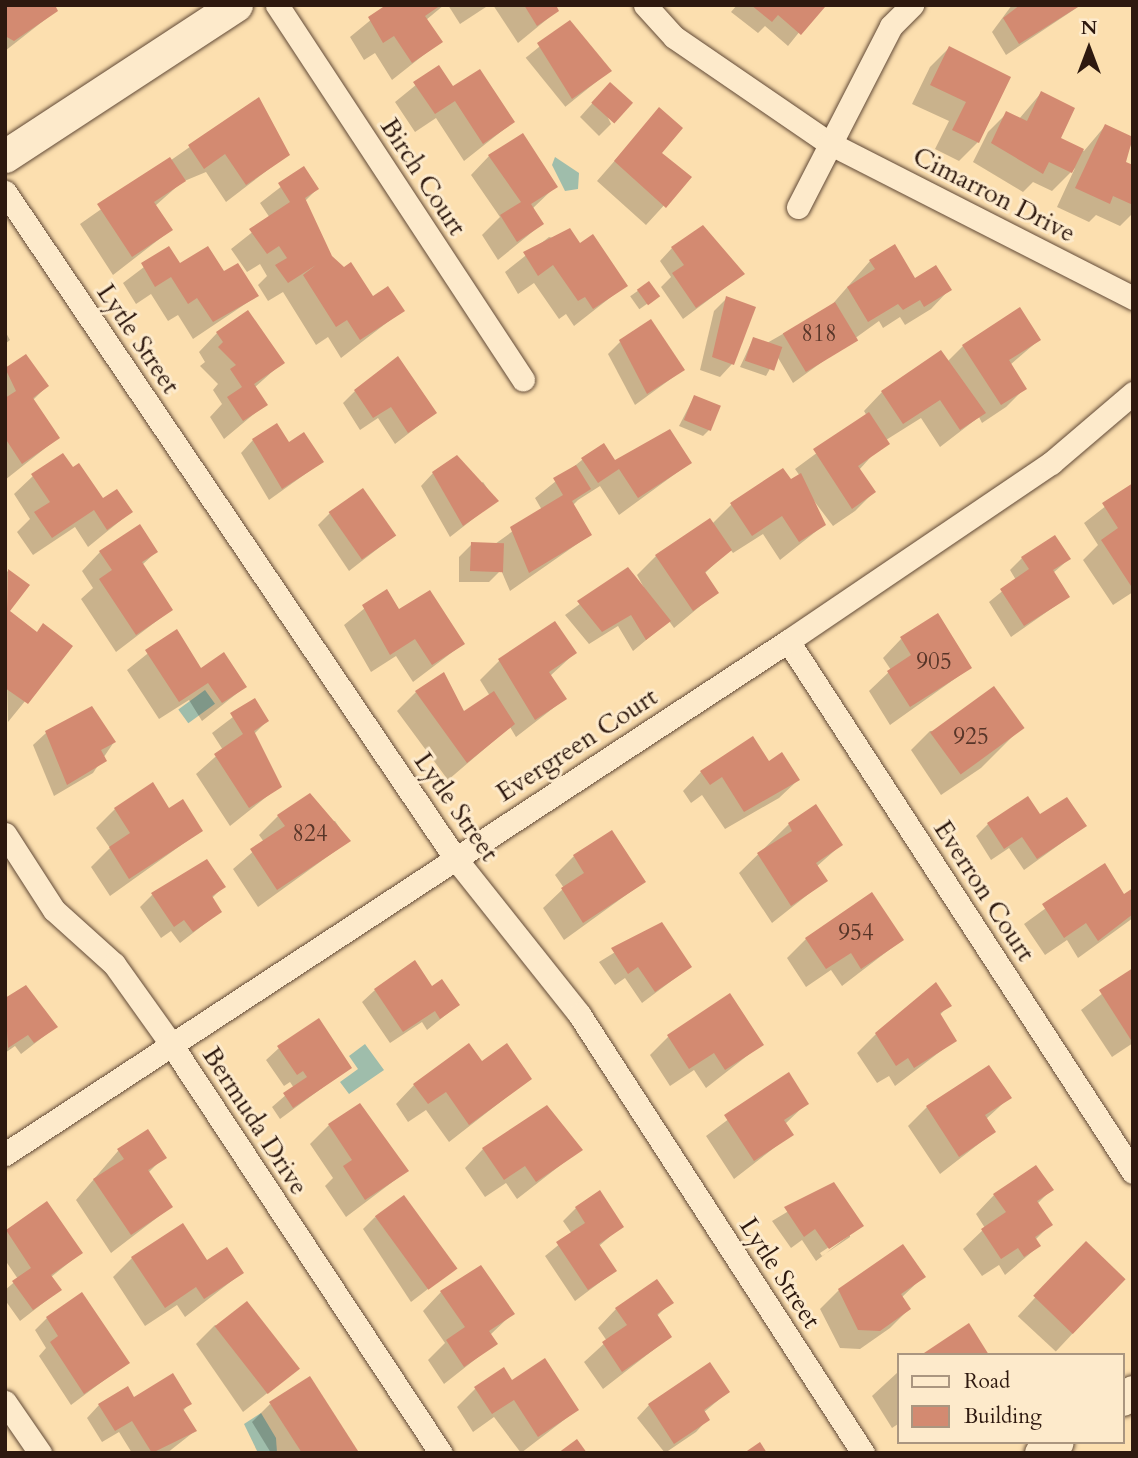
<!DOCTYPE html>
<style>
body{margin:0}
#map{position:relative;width:1138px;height:1458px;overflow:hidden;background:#fcdfaf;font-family:Cardo,serif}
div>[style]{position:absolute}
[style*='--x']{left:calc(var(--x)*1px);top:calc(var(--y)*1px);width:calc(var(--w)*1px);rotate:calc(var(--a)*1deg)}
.water>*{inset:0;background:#9fbdab;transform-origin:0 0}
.shadow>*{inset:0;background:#0003;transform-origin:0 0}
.building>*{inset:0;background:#d38a71;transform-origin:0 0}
.roads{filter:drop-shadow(0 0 2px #624a37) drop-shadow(0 0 2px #624a37)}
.street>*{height:23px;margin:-11.5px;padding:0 11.5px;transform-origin:11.5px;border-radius:11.5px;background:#fdeacb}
.secondary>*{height:33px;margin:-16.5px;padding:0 16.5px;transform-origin:16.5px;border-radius:16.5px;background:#fdeacb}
span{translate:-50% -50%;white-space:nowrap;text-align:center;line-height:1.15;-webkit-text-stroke:6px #fdeacb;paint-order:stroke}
.number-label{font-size:23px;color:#573528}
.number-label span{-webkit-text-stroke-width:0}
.street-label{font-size:26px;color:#2e190f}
.frame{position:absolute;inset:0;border:7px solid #2e190f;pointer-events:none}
.legend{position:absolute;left:897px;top:1353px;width:228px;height:91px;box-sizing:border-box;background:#fdeacb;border:2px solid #aa9680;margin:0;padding:9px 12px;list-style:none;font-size:21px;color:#2e190f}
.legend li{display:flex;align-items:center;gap:14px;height:35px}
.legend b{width:35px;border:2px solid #aa9680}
.north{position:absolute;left:1054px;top:14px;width:70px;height:70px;-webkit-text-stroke:5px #fdeacb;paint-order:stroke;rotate:0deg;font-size:19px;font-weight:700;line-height:28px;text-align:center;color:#2e190f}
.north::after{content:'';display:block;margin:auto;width:24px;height:32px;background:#2e190f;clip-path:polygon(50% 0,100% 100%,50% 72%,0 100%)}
</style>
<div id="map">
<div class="water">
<i style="clip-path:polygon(555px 157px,579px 173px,578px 189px,565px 191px,552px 165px)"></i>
<i style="left:205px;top:690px;width:17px;height:33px;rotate:54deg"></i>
<i style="clip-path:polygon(365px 1044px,384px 1070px,349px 1094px,340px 1082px,358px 1069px,349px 1056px)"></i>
<i style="clip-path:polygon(261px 1413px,276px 1438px,277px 1453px,258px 1453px,244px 1424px)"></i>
</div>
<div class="shadow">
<i style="clip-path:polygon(5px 5px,56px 11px,5px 51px)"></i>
<i style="clip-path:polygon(389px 5px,444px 5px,426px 20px,440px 42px,392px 80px,375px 53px,364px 60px,350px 37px)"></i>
<i style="clip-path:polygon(448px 5px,489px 5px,460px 24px)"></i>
<i style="clip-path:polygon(493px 5px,554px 5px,557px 11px,518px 43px)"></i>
<i style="clip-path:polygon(737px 5px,821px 5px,788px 46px,765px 26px,758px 33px,731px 12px)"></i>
<i style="clip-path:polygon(1012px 5px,1081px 5px,1006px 55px,992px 32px)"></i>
<i style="left:570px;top:22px;width:63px;height:57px;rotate:51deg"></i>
<i style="clip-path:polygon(949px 48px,1009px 78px,978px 142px,959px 161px,935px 149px,949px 121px,912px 104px,930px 67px)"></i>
<i style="clip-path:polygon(438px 67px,452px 89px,513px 122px,464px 161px,436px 118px,415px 132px,395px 102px)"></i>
<i style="clip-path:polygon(1041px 93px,1058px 138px,1084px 151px,1105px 126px,1133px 139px,1124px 163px,1133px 167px,1133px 213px,1120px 226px,1096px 215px,1089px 222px,1057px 207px,1075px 168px,1052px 191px,1033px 182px,1023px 192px,973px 162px,988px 132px,1007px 113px,1019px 119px)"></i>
<i style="clip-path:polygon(598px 97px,611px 124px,599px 136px,580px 117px)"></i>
<i style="clip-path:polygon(258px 99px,287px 155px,226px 202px,206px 172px,182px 182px,155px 206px,171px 230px,113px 275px,80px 224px)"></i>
<i style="clip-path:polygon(659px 110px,659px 153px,689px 178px,646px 225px,597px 181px)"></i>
<i style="clip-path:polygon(489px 156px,555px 187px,532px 209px,542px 224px,498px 260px,482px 235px,500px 217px,471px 175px)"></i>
<i style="clip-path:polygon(304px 169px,317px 189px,305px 201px,330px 257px,372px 299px,402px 311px,341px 358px,328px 337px,316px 345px,283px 292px,268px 301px,258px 285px,267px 276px,260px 264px,247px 272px,231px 249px,270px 218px,260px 203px)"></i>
<i style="clip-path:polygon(549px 237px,580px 245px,625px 286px,574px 326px,566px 314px,559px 319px,534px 283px,518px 294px,505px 272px)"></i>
<i style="clip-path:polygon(894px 246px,915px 280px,949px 290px,931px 309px,905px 325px,900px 317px,883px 328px,879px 321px,793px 383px,777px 356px,766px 376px,740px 367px,753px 339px,767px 343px,830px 307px,870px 261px)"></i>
<i style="clip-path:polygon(169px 248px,179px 265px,224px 274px,257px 296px,193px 339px,178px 315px,168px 321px,151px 294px,136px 304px,123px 283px)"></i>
<i style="clip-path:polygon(672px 248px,743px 274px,683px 319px,661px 287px,671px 277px,660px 261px)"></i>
<i style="left:649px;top:283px;width:16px;height:23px;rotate:55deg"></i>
<i style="clip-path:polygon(727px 298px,732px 364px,720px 377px,700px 370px,714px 311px)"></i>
<i style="clip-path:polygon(5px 331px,10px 340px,5px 344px)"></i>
<i style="clip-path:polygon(217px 333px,282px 363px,254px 388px,266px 404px,224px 439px,210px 417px,222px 404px,213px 390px,218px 384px,200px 366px,205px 362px,199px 352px)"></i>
<i style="clip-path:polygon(1039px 340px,1010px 365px,1025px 388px,1006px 407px,982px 423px,979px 417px,940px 447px,921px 418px,886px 440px,859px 470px,874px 492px,855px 511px,833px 526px,808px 493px,824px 525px,780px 560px,763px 534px,733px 553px,730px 549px,704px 574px,717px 592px,674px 628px,669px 621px,633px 651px,618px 626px,589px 644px,565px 615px,627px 569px,648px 595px,637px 575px,656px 556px,712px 524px,732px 504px,800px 476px,795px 469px,867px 416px,864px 411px,882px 392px,947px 362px,963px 346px)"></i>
<i style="clip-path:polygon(620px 342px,683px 370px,635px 405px,608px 354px)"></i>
<i style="clip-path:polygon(26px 356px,47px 386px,32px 401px,58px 438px,5px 480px,5px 370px)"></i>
<i style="clip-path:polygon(355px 391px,435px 413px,395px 444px,378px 418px,360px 430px,343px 403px)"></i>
<i style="clip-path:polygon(694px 397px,709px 430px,703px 436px,679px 426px)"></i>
<i style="clip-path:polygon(253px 440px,289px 445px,322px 462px,269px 500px,241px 453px)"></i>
<i style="clip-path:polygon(582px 460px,690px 463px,619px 515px,600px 486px,578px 500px,572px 506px,590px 535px,510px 591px,501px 570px,489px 582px,459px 582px,459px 557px,472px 544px,495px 544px,542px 510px,535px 498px)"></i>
<i style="clip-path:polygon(72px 470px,103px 501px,131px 512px,88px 547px,75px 527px,33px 555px,17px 532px,30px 519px,14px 494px,33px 476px)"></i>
<i style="clip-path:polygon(433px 473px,477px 486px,483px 482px,496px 501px,450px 537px,421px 486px)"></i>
<i style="clip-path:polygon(1133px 485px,1133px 592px,1113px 605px,1083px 560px,1098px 545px,1084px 523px)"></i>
<i style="clip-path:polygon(330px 513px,394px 536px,349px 571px,318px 525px)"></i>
<i style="clip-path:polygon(100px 552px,156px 552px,142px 565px,171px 610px,116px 652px,81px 599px,93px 588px,82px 571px)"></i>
<i style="clip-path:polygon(1022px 558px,1069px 559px,1053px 573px,1068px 597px,1011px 637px,989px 602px,1016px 580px,1010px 570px)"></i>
<i style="clip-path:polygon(8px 571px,7px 612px,36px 633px,70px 646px,8px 722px,5px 574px)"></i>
<i style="clip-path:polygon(386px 591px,399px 612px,463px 644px,413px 682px,396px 656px,371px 672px,344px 625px)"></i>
<i style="clip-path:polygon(554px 624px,575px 653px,550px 676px,565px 699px,516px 737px,510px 727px,448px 780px,397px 711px,416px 692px,463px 714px,490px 696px,480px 680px,499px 661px)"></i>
<i style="clip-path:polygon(176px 631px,200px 670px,245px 687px,202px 721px,189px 700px,159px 719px,127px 670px)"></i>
<i style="clip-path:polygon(901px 639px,970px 668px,890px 725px,869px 691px,891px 670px,883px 658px)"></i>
<i style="clip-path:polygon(254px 701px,267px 721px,254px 734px,280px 786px,230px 826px,196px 774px,223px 750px,212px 733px)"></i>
<i style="clip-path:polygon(1022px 727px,981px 768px,941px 795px,911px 750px,930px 731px)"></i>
<i style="clip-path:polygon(46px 733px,114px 742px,93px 773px,54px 796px,33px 745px)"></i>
<i style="clip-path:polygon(768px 763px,798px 780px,779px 798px,725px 829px,702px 795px,691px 803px,683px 791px,701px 772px)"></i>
<i style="clip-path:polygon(115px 809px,169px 811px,201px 831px,110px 896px,91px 867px,110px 848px,96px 828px)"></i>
<i style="clip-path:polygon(278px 816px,335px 821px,349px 841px,258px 907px,233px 869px,264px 842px,259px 835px)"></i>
<i style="clip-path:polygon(1039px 817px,1085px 826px,1024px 870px,1009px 848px,991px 860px,976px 836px,988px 824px)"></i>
<i style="clip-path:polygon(789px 824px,841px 845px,816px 867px,825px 881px,772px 923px,739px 873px)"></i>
<i style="clip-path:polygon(574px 856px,644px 882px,564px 940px,543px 908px,564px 888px,555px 875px)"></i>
<i style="clip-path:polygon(1104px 866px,1124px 896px,1133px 890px,1133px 918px,1078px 958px,1067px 940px,1045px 955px,1024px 924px)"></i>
<i style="clip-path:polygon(223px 887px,211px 899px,220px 912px,180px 943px,171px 931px,161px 938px,140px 907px,152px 895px)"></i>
<i style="clip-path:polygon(661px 924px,690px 967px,642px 1003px,625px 978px,615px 985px,599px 962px)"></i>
<i style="clip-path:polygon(806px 939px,902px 940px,842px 986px,831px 970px,806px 987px,787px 958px)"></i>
<i style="clip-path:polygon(1133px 970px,1133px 1043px,1112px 1057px,1081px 1010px)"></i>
<i style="clip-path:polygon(375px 990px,458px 1005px,427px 1030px,422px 1022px,390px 1043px,362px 1002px)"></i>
<i style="clip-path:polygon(5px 1000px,56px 1027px,21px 1054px,15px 1046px,5px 1053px)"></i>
<i style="clip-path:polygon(949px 1005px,939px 1016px,954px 1041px,895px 1086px,889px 1076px,877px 1083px,857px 1053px,876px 1034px)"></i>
<i style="clip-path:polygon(668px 1037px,761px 1045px,706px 1088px,694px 1070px,670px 1086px,650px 1055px)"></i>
<i style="clip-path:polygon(279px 1048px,349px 1068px,280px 1119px,272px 1107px,294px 1088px,290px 1082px,284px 1086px,266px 1060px)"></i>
<i style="clip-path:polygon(481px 1063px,530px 1079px,449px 1142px,426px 1110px,408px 1122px,396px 1104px,414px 1085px)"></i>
<i style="clip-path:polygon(788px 1075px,807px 1103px,785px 1124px,792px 1134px,734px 1179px,706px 1136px)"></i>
<i style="clip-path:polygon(1010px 1097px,986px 1119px,994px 1132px,940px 1174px,908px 1126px,927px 1107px)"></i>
<i style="clip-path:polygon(329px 1125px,407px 1171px,346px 1217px,325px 1186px,333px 1178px,310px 1144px)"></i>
<i style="clip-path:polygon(147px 1131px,164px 1157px,148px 1173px,171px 1207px,111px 1253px,76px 1200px,118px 1151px)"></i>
<i style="clip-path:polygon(483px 1149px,580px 1150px,517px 1199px,506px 1183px,485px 1197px,465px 1168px)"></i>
<i style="clip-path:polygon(evenodd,834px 1184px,861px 1226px,816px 1261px,802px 1240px,791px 1248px,772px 1221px,834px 1184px,850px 1233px,850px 1237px,822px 1256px,820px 1253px,850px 1233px)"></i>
<i style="clip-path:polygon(1051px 1190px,1037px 1204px,1050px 1225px,1035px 1240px,1039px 1246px,1005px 1275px,999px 1265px,982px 1276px,963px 1249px,985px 1228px,976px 1214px,994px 1195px)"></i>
<i style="clip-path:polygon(47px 1203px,81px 1253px,51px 1277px,60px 1290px,20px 1321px,5px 1300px,5px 1290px,18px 1279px,5px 1260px,5px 1233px)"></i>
<i style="clip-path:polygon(576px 1208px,622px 1226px,599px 1246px,615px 1271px,575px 1301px,545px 1256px,572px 1234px,563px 1221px)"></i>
<i style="clip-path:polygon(375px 1217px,454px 1269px,411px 1302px,363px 1229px)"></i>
<i style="left:1086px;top:1243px;width:52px;height:100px;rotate:43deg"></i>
<i style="clip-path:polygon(132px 1258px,206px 1262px,242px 1273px,185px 1317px,177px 1305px,145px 1326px,113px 1277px)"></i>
<i style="clip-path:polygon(923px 1277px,901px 1298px,909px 1309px,890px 1328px,860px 1349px,840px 1348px,820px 1309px,839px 1290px)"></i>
<i style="clip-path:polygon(441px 1292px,512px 1314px,490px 1335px,496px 1343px,444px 1384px,428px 1360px,445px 1343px,423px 1311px)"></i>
<i style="clip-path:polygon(671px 1302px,656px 1317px,670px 1337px,603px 1389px,584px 1362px,607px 1341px,598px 1328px,616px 1309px)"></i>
<i style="clip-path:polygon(47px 1318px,127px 1363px,71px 1405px,39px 1356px,46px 1348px,35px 1330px)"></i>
<i style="clip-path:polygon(215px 1325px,298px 1369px,243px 1412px,196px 1344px)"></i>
<i style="clip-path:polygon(898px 1372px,898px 1424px,892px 1428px,872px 1396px)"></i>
<i style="clip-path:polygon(511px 1382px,577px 1410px,521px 1453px,494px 1417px,473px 1432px,457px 1407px,475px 1389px)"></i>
<i style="clip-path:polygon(728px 1392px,703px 1413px,708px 1419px,696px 1432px,665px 1453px,637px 1418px,649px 1405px)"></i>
<i style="clip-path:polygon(134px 1399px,190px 1403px,183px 1411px,195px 1431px,167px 1453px,132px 1453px,119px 1432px,102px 1442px,87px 1418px,99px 1405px)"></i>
<i style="clip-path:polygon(270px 1404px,353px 1453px,271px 1453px,252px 1422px)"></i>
</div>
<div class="building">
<i style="clip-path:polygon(5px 5px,55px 5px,58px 11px,14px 41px,5px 36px)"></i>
<i style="clip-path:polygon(386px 5px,441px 5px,425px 16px,443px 42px,412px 63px,394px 36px,383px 43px,368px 17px)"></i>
<i style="clip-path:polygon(524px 5px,556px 5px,559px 11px,537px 26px)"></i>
<i style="clip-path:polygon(751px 5px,823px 5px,825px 7px,801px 35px,778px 15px,772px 22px)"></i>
<i style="clip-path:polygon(1020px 5px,1081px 5px,1019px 44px,1003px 18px)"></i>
<i style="clip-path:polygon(570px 20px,612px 71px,572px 99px,537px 43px)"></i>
<i style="clip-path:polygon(949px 46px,1011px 77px,979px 143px,952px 130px,966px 102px,930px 85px)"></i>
<i style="clip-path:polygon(439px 65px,453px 86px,480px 69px,515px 122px,483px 144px,455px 101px,435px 114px,413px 82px)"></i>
<i style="left:610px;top:82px;width:31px;height:28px;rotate:42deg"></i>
<i style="clip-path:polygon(1041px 91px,1075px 108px,1061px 138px,1084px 149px,1072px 173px,1049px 162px,1043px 174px,991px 143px,1006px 111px,1027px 121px)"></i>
<i style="clip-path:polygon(259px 97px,290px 155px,246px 185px,225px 154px,204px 169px,188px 145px)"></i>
<i style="clip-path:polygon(659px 107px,683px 128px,662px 153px,692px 177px,666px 208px,614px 161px)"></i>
<i style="clip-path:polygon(1105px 124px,1133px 137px,1126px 162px,1133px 165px,1133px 205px,1113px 196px,1110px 204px,1075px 188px)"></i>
<i style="clip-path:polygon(523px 133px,558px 187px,531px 204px,544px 224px,517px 242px,500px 215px,521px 202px,488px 155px)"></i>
<i style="clip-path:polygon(170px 157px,186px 181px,154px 202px,173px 230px,132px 257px,97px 204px)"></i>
<i style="clip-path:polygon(304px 166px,319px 189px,305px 198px,332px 256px,344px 267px,351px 262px,373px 296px,388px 286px,405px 311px,360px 340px,347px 320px,336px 327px,303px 275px,316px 265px,288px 283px,275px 265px,287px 258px,279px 246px,267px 254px,249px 229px,290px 202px,278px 183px)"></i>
<i style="clip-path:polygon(703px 225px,745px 274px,696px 308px,672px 273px,684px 265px,671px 247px)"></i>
<i style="clip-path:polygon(570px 228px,580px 243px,593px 234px,628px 286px,593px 309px,585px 297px,578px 301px,553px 265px,538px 276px,523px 252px)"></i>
<i style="clip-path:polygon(895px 244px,915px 278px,936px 265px,952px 290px,924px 307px,920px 300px,903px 310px,898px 304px,868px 322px,847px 287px,875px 269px,869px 260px)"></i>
<i style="clip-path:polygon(169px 246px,180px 263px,208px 246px,224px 271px,238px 263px,259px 296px,213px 322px,197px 298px,188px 304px,171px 277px,155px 287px,141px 263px)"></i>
<i style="left:649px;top:281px;width:19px;height:15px;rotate:54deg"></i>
<i style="clip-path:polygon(726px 296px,756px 307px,734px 365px,712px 357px)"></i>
<i style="left:835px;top:302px;width:45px;height:61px;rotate:59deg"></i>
<i style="clip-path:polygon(1020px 307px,1041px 340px,1009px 360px,1027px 389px,1001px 405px,962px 345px)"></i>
<i style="clip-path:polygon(248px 310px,285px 363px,254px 384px,268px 405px,243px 421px,227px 397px,242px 387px,230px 369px,236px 365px,218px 347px,223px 342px,216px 332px)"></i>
<i style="clip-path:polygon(651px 319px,685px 370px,647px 394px,619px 340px)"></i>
<i style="left:753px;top:337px;width:31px;height:25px;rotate:19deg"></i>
<i style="clip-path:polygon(941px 350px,986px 413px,960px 430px,940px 400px,903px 424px,881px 391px)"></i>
<i style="clip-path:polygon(26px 354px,49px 386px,33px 398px,60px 438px,22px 464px,5px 438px,5px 398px,16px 391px,5px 368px)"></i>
<i style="clip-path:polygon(398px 356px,437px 413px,408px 433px,391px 407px,373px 418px,354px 390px)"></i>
<i style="left:694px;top:395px;width:29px;height:27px;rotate:22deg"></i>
<i style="clip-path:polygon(869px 412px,890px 444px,858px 466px,876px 492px,852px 509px,813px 449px)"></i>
<i style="clip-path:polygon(277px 423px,289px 442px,304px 432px,324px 462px,282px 489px,252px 439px)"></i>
<i style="clip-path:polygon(670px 429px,692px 463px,638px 498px,619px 469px,598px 483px,581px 458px,604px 443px,615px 460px)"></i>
<i style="clip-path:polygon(63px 453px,73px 467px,79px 463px,103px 498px,117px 489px,133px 512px,107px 530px,94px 510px,52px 538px,34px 512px,50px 502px,31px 474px)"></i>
<i style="clip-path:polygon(457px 455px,499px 501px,463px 526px,432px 472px)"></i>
<i style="clip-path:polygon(576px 465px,591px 489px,572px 501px,592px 535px,529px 573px,510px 527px,563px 495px,553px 478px)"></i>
<i style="clip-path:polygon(783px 468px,791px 479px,801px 473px,826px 525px,799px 542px,782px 516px,752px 536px,730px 503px)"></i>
<i style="clip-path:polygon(1133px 483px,1133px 589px,1101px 540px,1118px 528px,1102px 503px)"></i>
<i style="left:363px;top:488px;width:58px;height:42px;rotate:55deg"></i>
<i style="clip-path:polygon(710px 518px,732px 550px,705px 572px,719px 593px,693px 611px,655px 555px)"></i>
<i style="clip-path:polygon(140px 524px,158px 552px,142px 562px,173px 610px,136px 635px,99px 579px,112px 570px,99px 551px)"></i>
<i style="clip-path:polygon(1055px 535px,1071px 559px,1053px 570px,1070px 597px,1024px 626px,1000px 589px,1029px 569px,1021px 557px)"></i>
<i style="left:471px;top:542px;width:33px;height:29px;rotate:2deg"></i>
<i style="clip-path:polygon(628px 567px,671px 621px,646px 640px,631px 615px,602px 632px,577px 601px)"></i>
<i style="clip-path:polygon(8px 569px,30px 585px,10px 611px,37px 632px,43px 623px,73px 646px,28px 704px,5px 688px)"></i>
<i style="clip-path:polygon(387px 589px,399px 609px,430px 590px,465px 644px,432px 665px,415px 639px,390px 655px,362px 605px)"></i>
<i style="clip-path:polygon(938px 613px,972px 668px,910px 707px,887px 671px,911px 655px,900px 637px)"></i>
<i style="clip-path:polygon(555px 621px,577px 653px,549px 672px,567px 699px,535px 720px,498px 659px)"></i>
<i style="clip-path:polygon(177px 629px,201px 668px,224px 652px,247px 687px,222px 703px,208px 683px,179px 702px,145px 650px)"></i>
<i style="clip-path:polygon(444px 672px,464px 711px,494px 691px,515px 724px,467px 763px,415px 691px)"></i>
<i style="left:994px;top:686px;width:52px;height:79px;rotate:54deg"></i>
<i style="clip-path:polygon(255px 698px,269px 721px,254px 731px,282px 787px,249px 808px,214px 754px,243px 734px,230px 713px)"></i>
<i style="clip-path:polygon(92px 706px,116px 742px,101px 750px,107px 761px,67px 785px,45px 731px)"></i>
<i style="clip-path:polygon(753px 736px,769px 761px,782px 752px,800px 780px,744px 812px,722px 777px,710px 785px,700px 771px)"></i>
<i style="clip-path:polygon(153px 782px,169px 808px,183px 799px,203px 831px,129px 879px,109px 847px,130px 833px,114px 808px)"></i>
<i style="clip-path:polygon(310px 793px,351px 841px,277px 890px,250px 849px,285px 826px,277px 815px)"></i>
<i style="clip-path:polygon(1028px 796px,1040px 814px,1067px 797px,1087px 826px,1037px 859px,1022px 837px,1004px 849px,987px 823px)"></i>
<i style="clip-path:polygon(816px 804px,843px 845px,816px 863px,828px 881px,791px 906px,757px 853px,792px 831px,788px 823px)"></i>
<i style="clip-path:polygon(612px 830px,646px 882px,583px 923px,561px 888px,584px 873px,573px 855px)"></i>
<i style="clip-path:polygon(207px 859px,226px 887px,212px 896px,222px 912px,193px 932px,184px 920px,174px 927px,151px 893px)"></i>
<i style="clip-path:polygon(1105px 863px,1124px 894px,1133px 888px,1133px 914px,1098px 941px,1086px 923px,1064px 938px,1042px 904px)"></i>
<i style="clip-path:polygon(872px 892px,904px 940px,861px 969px,851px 953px,826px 969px,805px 938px)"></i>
<i style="clip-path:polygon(662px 922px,692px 967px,655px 992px,638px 967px,628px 974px,611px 948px)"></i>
<i style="clip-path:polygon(415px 960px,432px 986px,442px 979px,460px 1005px,440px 1019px,435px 1011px,403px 1032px,374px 989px)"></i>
<i style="clip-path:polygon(1133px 968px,1133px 1038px,1131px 1040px,1099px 990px)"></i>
<i style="clip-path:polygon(936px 982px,952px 1006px,940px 1013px,957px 1041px,914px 1068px,908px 1058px,896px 1066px,875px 1033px)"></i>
<i style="clip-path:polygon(26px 985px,58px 1027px,34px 1043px,28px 1035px,8px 1048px,5px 998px)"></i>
<i style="clip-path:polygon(730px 993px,764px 1045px,725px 1070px,714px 1053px,689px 1069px,667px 1035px)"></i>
<i style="clip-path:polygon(319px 1018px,352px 1068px,293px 1108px,283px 1093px,307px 1077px,303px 1071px,297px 1075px,277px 1046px)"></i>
<i style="clip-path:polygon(469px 1043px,482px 1061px,507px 1043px,532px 1079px,469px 1125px,446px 1092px,428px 1104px,413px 1084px)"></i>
<i style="clip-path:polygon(989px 1065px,1012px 1098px,985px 1115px,996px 1132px,959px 1157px,926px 1106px)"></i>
<i style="clip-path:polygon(789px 1072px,809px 1104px,784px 1120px,794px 1135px,754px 1161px,724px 1115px)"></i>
<i style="clip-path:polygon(360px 1103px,409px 1171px,365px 1200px,343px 1166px,352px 1160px,328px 1124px)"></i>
<i style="clip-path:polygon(547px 1105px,583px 1150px,536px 1182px,525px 1166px,504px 1180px,482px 1148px)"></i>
<i style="clip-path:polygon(148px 1129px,167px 1158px,148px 1170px,173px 1207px,131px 1235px,93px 1179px,124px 1159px,117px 1149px)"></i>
<i style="clip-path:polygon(1036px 1165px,1054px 1190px,1037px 1201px,1053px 1225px,1035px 1237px,1041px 1246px,1024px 1257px,1018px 1248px,1001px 1259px,981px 1229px,1006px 1212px,993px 1194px)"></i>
<i style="clip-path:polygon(834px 1182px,864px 1226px,829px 1249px,815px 1229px,804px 1237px,784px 1207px)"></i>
<i style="clip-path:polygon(600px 1190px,624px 1227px,599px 1244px,617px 1271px,588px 1290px,556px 1242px,585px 1223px,575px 1207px)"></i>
<i style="left:404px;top:1195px;width:91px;height:36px;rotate:54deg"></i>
<i style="clip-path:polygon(47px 1201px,83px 1253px,51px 1275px,62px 1290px,33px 1310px,12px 1281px,31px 1268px,6px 1230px)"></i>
<i style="clip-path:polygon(183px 1223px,207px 1260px,227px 1247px,244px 1273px,204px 1299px,196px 1287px,165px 1308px,131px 1257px)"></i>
<i style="left:1086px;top:1241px;width:55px;height:76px;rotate:44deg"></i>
<i style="clip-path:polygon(903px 1244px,926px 1277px,901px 1294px,911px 1309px,880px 1331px,858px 1330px,838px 1289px)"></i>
<i style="clip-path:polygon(481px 1265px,515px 1314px,489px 1331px,498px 1344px,464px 1367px,446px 1340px,465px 1327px,440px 1291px)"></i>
<i style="clip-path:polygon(657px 1279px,674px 1303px,657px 1314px,672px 1337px,622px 1372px,602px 1342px,627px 1325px,615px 1308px)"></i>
<i style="clip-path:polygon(82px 1292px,130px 1363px,84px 1394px,50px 1342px,58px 1336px,46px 1317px)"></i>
<i style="left:247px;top:1301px;width:86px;height:41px;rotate:52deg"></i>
<i style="clip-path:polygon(969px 1323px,989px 1355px,921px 1355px)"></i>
<i style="clip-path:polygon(545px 1358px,579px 1410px,538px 1437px,514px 1400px,492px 1414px,474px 1387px,504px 1367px,512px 1380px)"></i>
<i style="clip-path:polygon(710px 1362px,730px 1392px,704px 1410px,710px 1420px,674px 1444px,648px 1404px)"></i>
<i style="clip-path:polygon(173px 1373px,192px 1404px,183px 1409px,197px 1431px,152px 1453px,132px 1421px,115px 1431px,98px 1404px,128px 1386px,134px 1397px)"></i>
<i style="clip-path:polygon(310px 1376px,358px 1451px,355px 1453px,302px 1453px,269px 1402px)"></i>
<i style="clip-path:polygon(577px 1439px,587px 1453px,558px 1453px)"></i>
<i style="clip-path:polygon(760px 1442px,767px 1453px,744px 1453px)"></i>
</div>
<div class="roads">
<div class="street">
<i style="--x:277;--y:5;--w:448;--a:56.7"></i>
<i style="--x:645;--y:5;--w:43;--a:47.8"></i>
<i style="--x:674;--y:37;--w:188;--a:34.4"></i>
<i style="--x:829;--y:143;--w:341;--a:27"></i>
<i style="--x:5;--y:192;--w:804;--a:55.95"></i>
<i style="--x:455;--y:858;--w:199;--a:51.5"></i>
<i style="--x:579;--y:1014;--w:523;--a:57.1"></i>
<i style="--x:798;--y:207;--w:203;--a:-62.8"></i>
<i style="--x:891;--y:26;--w:30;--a:-45"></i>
<i style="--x:788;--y:641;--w:633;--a:56.99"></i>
<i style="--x:5;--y:834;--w:90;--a:57.2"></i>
<i style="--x:54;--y:910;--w:81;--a:42"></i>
<i style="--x:114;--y:964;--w:98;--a:54.5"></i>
<i style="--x:171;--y:1044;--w:490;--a:56.6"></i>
<i style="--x:5;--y:1154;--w:936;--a:-33.23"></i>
<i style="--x:788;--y:641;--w:318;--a:-34.1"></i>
<i style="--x:1051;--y:463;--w:108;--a:-40.5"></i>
<i style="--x:5;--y:1402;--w:62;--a:55.5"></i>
</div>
<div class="secondary">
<i style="--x:5;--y:156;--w:276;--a:-33.2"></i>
<i style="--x:1122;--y:1399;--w:13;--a:-32"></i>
<i style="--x:1041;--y:1453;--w:19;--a:-35"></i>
</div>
</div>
<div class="number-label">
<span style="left:819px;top:334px">818</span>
<span style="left:934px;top:662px">905</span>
<span style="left:971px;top:737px">925</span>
<span style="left:310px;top:834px">824</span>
<span style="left:856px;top:933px">954</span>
</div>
<div class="street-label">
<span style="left:423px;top:177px;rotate:57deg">Birch Court</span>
<span style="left:994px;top:195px;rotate:27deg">Cimarron Drive</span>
<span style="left:138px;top:339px;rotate:56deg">Lytle Street</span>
<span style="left:577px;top:745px;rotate:-33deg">Evergreen Court</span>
<span style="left:456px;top:807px;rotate:55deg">Lytle Street</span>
<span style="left:984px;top:891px;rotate:57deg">Everron Court</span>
<span style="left:255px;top:1121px;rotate:57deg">Bermuda Drive</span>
<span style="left:780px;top:1273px;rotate:57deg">Lytle Street</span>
</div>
<div class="frame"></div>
<ul class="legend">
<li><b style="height:9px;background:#fdeacb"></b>Road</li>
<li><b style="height:19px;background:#d38a71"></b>Building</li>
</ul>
<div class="north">N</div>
</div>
